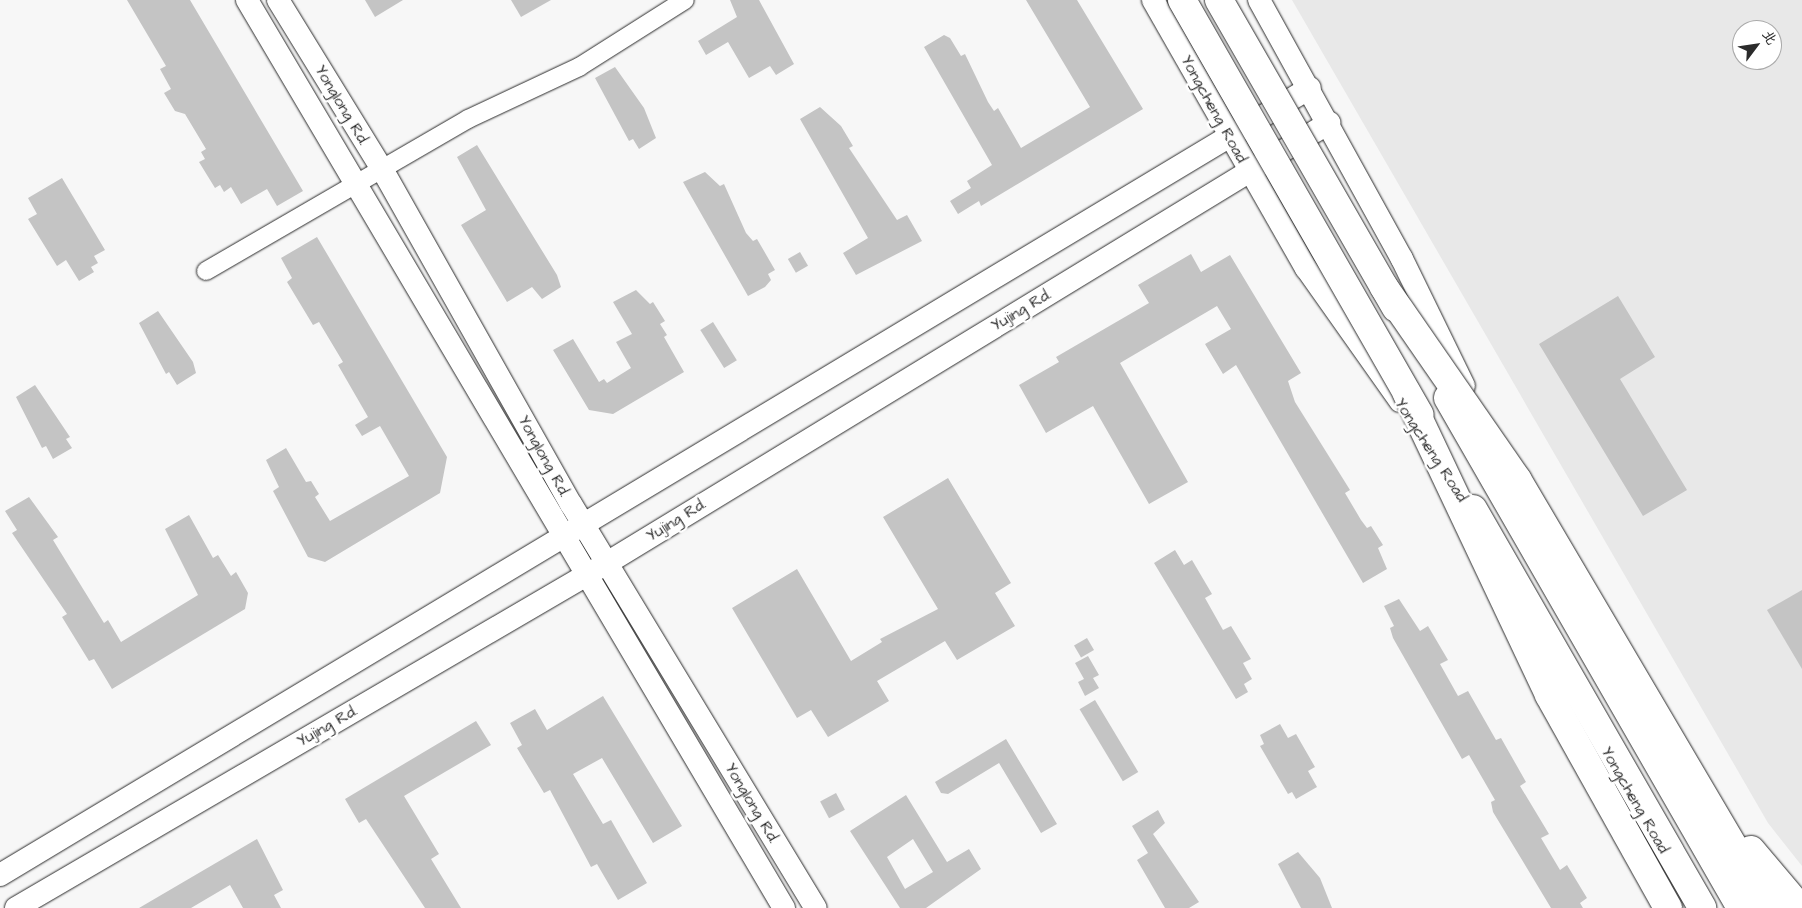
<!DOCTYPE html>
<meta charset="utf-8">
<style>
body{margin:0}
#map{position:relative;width:1802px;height:908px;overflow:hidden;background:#f7f7f7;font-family:"Architects Daughter","LXGW WenKai TC",sans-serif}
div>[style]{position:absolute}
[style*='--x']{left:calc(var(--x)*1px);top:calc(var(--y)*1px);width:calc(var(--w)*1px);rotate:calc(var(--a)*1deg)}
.built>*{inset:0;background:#e8e8e8}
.building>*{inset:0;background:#c4c4c4;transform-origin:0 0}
.roads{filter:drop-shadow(0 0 1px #2b2b2b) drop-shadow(0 0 1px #2b2b2b)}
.minor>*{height:18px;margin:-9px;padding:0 9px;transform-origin:9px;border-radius:9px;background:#fff}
.tertiary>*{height:22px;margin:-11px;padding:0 11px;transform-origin:11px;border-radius:11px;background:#fff}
.bridges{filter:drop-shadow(0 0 1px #2b2b2b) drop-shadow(0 0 1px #2b2b2b)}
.primary-bridge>*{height:28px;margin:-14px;padding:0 14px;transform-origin:14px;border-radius:14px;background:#fff}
.trunk-bridge>*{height:28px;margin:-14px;padding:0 14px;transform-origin:14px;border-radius:14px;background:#fff}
span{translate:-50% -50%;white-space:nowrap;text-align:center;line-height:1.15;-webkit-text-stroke:5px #fff;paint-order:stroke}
.street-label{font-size:16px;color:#2b2b2b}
.north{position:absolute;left:1732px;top:20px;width:50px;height:50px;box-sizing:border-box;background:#fff;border:1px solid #aaa;border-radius:50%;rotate:59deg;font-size:14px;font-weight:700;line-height:20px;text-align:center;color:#2b2b2b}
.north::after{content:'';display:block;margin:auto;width:18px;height:22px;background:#2b2b2b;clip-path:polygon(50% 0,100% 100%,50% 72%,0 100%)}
</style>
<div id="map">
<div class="built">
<i style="clip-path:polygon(evenodd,1292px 0,1802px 0,1802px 866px,1768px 823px,1292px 0,1742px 30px,1772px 30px,1772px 60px,1742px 60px,1742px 30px)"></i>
</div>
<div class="building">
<i style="clip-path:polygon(127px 0,190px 0,303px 191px,277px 206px,267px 189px,241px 204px,231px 187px,224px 192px,220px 185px,215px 188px,199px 162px,205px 159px,201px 152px,206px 149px,185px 114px,175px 111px,164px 93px,171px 89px,160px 69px,166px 66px)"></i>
<i style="clip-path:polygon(365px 0,403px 0,375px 17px)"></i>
<i style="clip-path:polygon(511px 0,551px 0,521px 17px)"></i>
<i style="clip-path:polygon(730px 0,759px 0,794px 64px,776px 75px,770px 66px,749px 78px,728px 42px,706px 55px,698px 41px,737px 17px)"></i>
<i style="clip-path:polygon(1026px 0,1077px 0,1143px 109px,981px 206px,979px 201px,958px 214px,950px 201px,971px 188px,967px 181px,992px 165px,924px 47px,944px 35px,950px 38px,961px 56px,965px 54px,988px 102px,994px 111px,998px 108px,1021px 148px,1090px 107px)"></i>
<i style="clip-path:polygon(615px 67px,644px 108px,656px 138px,639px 149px,633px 139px,629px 141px,595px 78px)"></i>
<i style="clip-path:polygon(820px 107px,841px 126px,853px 146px,849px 148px,897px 220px,907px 215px,922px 241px,856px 275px,843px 253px,868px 238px,800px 119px)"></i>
<i style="clip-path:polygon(477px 145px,557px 275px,561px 287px,542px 299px,532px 287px,507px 302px,461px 225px,486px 210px,457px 157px)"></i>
<i style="clip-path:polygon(705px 172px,720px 186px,724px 184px,746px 233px,753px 241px,757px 239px,775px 270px,768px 274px,771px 280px,765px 287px,748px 296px,683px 182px)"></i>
<i style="clip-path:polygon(62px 178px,105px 250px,94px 256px,98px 263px,91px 267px,94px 272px,79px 281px,66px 260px,57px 266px,28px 219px,37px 214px,28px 198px)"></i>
<i style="clip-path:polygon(317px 237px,447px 457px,440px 493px,325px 562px,308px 557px,273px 491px,279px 487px,266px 460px,286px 448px,306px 482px,311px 481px,319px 494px,315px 497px,330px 521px,409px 476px,380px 426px,362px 436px,355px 425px,368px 417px,338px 365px,343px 362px,319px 322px,313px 325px,287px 282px,292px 278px,281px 258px)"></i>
<i style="left:800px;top:252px;width:16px;height:14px;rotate:60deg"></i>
<i style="clip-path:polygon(1191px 254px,1201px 272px,1230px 255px,1301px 373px,1288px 381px,1295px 402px,1350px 490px,1345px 493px,1361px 520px,1367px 528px,1371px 526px,1383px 545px,1378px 548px,1387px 569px,1363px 583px,1236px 365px,1223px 374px,1205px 344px,1231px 329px,1217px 306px,1120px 363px,1188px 482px,1149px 504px,1093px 406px,1046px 433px,1019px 385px,1059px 362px,1056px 357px,1149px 303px,1138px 285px)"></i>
<i style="clip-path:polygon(636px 290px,650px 304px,653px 302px,665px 321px,660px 324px,667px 335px,664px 337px,684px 372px,613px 414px,589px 410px,553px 350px,573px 339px,599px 382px,604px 379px,607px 383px,631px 368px,616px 342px,632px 334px,613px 302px)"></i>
<i style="clip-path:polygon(1618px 296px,1655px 357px,1620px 379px,1687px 490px,1643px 516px,1539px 344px)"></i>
<i style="clip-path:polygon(158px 311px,193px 362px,196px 373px,177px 385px,169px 372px,166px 374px,139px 323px)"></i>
<i style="left:713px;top:322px;width:45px;height:15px;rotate:58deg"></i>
<i style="clip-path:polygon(35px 385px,70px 437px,66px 439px,72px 448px,53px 459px,46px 446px,42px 448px,16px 397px)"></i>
<i style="clip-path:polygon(948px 478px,1011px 583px,995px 593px,1015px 626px,957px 660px,945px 641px,877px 681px,889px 701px,828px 737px,811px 710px,797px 718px,732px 608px,797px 569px,851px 661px,882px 642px,880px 639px,938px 609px,883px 517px)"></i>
<i style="clip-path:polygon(29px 497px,58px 537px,53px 540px,104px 623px,108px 620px,121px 642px,198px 595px,165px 529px,189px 515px,213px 558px,218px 555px,231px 576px,236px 572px,248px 593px,245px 609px,112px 689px,94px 659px,89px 661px,62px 617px,67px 614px,12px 533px,17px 530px,5px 511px)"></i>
<i style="clip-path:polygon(1175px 550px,1184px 565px,1192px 560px,1212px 594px,1205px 598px,1223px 630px,1231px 626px,1251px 659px,1243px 663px,1252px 679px,1244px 684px,1248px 692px,1236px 699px,1154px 563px)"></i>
<i style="clip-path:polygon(1802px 590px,1802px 669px,1767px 610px)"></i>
<i style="clip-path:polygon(1399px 599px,1420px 631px,1428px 626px,1448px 660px,1440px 664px,1458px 696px,1468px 691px,1496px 740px,1501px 738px,1526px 782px,1520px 786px,1549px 834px,1541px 838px,1560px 870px,1567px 865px,1587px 898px,1580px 903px,1583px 908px,1551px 908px,1493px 812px,1491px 802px,1495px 800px,1469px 755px,1462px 759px,1393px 638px,1390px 628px,1394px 626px,1384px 606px)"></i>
<i style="left:1087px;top:638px;width:14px;height:15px;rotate:60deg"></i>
<i style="clip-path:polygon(1088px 656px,1099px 675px,1093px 678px,1099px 688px,1085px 696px,1078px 682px,1084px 679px,1075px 663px)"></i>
<i style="clip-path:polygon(603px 696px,682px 826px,653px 843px,602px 758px,573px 774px,603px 824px,611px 820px,647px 883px,618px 900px,597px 864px,591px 867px,550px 790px,544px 793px,517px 748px,522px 745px,510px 723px,535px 709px,547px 730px)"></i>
<i style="left:1095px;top:700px;width:84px;height:18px;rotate:59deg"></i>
<i style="clip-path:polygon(476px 721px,491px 745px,404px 796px,439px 854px,431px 859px,461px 908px,425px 908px,366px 819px,359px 823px,345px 799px)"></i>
<i style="clip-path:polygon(1280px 724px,1288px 738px,1296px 734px,1315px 767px,1308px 771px,1317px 787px,1296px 799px,1292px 792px,1288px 794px,1260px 746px,1264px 744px,1260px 735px)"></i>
<i style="clip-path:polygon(1006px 739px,1057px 824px,1041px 833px,999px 763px,948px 794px,941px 793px,935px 782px)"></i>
<i style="left:836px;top:793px;width:19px;height:18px;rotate:62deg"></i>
<i style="clip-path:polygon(evenodd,906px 795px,947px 862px,969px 849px,981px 869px,926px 908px,900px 908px,850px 831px,906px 795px,913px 839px,933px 872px,905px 889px,887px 857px,913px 839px)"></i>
<i style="clip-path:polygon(1158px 810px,1165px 823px,1153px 834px,1199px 902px,1189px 908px,1165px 908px,1137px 860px,1148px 853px,1132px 826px)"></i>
<i style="clip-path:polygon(257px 839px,283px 890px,274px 895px,281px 908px,243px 908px,230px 885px,191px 908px,139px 908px)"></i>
<i style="clip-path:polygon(1298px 852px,1320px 878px,1332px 908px,1301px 908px,1278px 864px)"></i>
</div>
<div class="roads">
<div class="minor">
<i style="--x:206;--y:271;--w:303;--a:-30.1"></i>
<i style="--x:468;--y:119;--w:123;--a:-25.1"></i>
<i style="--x:579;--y:67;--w:125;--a:-32.3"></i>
</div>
<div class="tertiary">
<i style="--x:247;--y:0;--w:1055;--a:59.4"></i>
<i style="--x:278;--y:0;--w:198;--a:58.4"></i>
<i style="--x:382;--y:169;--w:385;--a:60.6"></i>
<i style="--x:571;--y:504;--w:472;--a:58.8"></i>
<i style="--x:1153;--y:0;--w:309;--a:60.3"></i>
<i style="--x:1306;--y:268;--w:163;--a:54.7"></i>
<i style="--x:1259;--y:0;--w:296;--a:61.1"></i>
<i style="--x:1402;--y:259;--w:141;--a:64"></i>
<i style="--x:0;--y:875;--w:1528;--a:-31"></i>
<i style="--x:16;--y:908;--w:684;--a:-30.27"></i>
<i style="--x:607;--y:563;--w:846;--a:-31.36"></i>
</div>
</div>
<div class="bridges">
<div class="primary-bridge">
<i style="--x:1182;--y:0;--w:478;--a:60.2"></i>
<i style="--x:1219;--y:0;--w:355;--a:60.1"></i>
<i style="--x:1448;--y:398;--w:588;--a:60.12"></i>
<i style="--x:1473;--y:509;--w:460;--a:60.1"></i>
</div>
<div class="trunk-bridge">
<i style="--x:1384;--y:287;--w:234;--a:55.3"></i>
<i style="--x:1517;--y:479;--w:498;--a:59.5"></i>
<i style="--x:1407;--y:394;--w:333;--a:64.7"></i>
<i style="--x:1549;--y:695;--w:244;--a:60.8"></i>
<i style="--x:1751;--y:850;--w:76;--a:49.8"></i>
</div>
</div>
<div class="street-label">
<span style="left:342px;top:105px;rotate:59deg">Yonglong Rd.</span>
<span style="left:1214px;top:109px;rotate:61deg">Yongcheng Road</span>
<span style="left:1021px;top:310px;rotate:-31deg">Yujing Rd.</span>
<span style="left:1431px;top:450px;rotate:57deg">Yongcheng Road</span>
<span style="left:544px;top:456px;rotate:61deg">Yonglong Rd.</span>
<span style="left:676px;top:520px;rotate:-32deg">Yujing Rd.</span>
<span style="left:327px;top:726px;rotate:-30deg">Yujing Rd.</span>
<span style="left:1635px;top:800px;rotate:60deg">Yongcheng Road</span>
<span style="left:752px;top:803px;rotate:59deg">Yonglong Rd.</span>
</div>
<div class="north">北</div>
</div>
